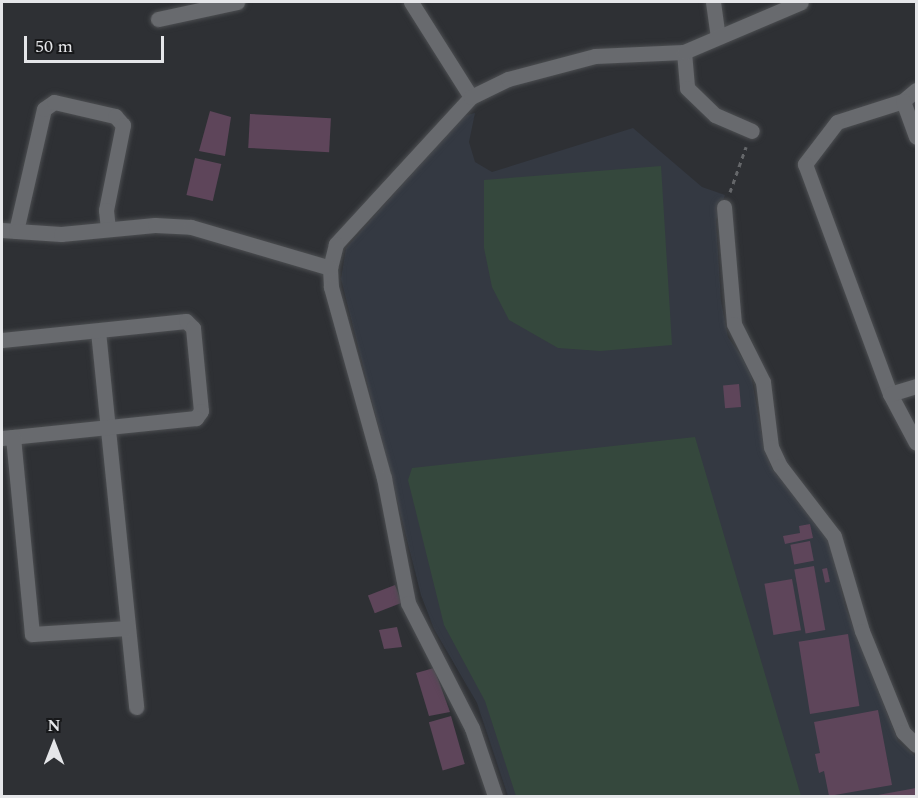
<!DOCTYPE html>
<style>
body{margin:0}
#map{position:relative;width:918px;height:798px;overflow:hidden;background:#2e3034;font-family:Spectral,serif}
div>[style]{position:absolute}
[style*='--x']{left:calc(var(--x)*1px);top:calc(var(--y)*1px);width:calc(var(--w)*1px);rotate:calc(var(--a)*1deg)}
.built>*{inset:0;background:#343942}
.green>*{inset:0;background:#35483d}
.building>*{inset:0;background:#5e455a;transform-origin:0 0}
.path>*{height:3px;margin-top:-1.5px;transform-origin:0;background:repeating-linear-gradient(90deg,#65676a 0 4.5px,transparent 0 9px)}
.roads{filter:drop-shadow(0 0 2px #4c4e51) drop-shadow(0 0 2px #4c4e51)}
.street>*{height:15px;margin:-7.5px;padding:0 7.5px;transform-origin:7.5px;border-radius:7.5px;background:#686a6e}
span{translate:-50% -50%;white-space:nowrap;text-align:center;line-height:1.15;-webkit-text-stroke:6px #17181a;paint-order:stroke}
.frame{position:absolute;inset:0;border:3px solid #e5e6e9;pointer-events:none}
.north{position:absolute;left:24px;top:714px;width:60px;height:60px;-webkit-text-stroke:4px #17181a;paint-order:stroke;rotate:0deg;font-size:16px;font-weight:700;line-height:24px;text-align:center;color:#e5e6e9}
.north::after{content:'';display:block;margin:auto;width:21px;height:27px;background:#e5e6e9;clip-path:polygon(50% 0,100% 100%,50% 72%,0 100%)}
.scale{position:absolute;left:24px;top:36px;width:140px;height:27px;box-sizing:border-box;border:3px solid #e5e6e9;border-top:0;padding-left:8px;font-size:18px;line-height:21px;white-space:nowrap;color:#e5e6e9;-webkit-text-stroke:4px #17181a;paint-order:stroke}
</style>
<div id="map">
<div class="built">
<i style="clip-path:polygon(475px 113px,469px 142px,475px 162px,492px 172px,633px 128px,702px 187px,725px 195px,716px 220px,721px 301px,728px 337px,750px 369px,764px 447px,772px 469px,822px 528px,833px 552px,845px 606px,898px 741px,916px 757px,916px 796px,508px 796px,477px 703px,434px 629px,421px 595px,341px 279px,346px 248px,463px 116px)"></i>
</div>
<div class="green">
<i style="clip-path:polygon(661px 166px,672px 345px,600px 351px,558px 348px,509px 320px,492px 287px,484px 248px,484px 180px)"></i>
<i style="clip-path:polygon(695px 437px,801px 796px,516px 796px,485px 701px,444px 625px,408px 480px,412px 468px)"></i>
</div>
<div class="building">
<i style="clip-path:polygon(210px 111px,231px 117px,225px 156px,199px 151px)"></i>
<i style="left:250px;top:114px;width:81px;height:34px;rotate:3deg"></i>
<i style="left:195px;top:158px;width:27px;height:38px;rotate:13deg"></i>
<i style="left:739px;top:384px;width:23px;height:16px;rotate:85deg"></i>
<i style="clip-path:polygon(810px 524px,813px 538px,785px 544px,783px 536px,800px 533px,799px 526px)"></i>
<i style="left:810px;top:541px;width:20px;height:20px;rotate:79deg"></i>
<i style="left:814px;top:566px;width:65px;height:20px;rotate:80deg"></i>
<i style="left:827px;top:568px;width:14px;height:5px;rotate:78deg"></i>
<i style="left:792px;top:579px;width:52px;height:28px;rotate:80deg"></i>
<i style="left:395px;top:585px;width:19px;height:29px;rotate:69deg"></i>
<i style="clip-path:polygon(397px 627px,402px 647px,384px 649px,379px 630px)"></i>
<i style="left:848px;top:634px;width:73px;height:50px;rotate:81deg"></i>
<i style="clip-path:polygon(434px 668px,450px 712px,429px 716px,416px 673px)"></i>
<i style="clip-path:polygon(878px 710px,892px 785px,829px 796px,824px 771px,819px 773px,815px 754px,820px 753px,814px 722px)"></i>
<i style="left:451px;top:716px;width:50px;height:23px;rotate:74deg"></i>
<i style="clip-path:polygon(916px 788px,916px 796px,878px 796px,878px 795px)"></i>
</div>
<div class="path">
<i style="--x:730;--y:192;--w:48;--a:-70.4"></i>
</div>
<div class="roads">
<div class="street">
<i style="--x:411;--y:2;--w:112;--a:57.7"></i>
<i style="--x:471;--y:97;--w:200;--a:132.6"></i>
<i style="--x:336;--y:244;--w:25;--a:104"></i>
<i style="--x:330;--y:268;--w:19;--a:87"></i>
<i style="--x:331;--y:287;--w:198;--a:74.5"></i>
<i style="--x:384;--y:478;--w:127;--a:79.1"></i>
<i style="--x:408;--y:603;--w:140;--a:62.9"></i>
<i style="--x:472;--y:728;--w:72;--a:71.3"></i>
<i style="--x:713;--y:2;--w:34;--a:82"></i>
<i style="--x:158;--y:19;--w:81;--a:-12.1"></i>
<i style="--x:684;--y:52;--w:36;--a:85"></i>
<i style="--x:687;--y:88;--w:39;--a:44"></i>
<i style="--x:715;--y:115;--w:40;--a:23.4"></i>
<i style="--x:916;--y:90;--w:17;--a:140"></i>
<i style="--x:903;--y:101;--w:69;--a:162.3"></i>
<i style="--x:837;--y:122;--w:53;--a:127.3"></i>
<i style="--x:805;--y:164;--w:245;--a:69.7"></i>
<i style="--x:890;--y:394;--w:55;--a:62"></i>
<i style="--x:471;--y:97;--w:41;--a:-25.9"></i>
<i style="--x:508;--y:79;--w:90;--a:-14.8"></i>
<i style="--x:595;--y:56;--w:89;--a:-2.6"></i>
<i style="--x:684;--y:52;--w:127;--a:-23.1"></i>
<i style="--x:903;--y:101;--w:38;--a:70"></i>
<i style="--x:724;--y:207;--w:117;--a:85.1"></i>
<i style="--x:734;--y:324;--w:65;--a:63.4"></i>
<i style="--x:763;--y:382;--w:65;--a:83"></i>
<i style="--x:771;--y:447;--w:21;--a:65"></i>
<i style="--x:780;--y:466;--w:88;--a:52.4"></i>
<i style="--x:834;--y:536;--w:99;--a:73.6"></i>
<i style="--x:862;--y:631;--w:109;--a:67.9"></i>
<i style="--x:903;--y:732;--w:18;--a:45"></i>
<i style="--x:2;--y:230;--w:14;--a:4"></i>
<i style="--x:16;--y:231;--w:125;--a:-77.1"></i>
<i style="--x:44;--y:109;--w:12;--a:-35"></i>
<i style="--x:54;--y:102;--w:63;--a:12.9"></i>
<i style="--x:115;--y:116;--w:12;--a:48"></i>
<i style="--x:123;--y:125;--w:87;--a:101.3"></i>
<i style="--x:106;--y:210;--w:19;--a:84"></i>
<i style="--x:16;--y:231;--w:45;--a:3.8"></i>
<i style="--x:61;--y:234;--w:94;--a:-5.5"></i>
<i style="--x:155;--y:225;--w:36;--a:3"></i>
<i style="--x:191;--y:227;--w:145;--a:16.4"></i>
<i style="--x:98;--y:331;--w:378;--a:84.2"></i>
<i style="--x:2;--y:340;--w:185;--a:-5.9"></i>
<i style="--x:186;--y:321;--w:10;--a:45"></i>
<i style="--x:193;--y:328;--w:83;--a:84.5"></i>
<i style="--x:201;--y:411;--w:9;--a:126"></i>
<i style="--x:196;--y:418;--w:184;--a:174.1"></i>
<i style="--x:890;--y:394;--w:27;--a:-17"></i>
<i style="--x:2;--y:438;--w:11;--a:-5"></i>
<i style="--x:13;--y:437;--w:198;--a:84.5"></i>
<i style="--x:32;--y:634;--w:96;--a:-3.6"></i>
</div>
</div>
<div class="frame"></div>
<div class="north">N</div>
<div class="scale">50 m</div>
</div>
